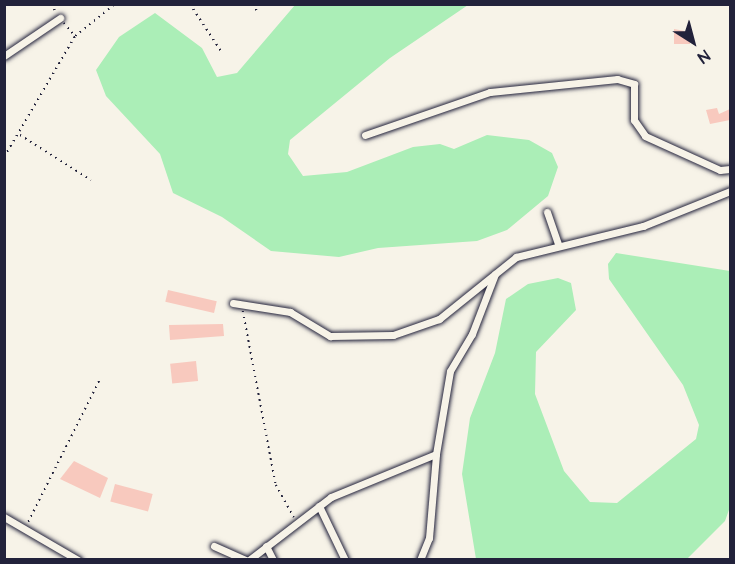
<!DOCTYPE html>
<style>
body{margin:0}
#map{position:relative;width:735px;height:564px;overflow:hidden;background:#f7f3e8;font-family:"Architects Daughter",sans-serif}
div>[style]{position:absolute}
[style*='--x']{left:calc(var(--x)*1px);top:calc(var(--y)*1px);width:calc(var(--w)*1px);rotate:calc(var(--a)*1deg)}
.green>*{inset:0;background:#abeeb7}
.building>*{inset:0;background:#f8c9be;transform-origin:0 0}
.path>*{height:1.5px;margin-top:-0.75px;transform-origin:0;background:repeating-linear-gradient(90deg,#22223b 0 1.5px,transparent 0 6px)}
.roads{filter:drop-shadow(0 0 2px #22223b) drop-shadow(0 0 2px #22223b)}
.street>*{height:7px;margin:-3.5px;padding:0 3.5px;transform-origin:3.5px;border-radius:3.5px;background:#f7f3e8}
span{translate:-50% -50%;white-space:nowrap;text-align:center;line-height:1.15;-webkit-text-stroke:4.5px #f7f3e8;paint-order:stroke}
.frame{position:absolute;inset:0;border:6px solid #22223b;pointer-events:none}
.north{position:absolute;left:663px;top:12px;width:60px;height:60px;-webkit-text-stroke:4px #f7f3e8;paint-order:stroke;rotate:144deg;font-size:16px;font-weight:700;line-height:24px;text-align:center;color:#22223b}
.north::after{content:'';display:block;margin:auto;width:21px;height:27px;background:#22223b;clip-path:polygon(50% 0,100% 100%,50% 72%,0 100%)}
</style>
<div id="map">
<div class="green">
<i style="clip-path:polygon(295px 5px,468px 5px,390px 58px,290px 140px,288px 154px,303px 176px,347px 172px,413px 147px,440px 144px,454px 149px,487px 135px,529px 140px,552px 153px,558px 167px,548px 196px,507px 230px,477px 241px,378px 248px,339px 257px,271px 251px,222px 217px,173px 193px,160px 154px,106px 96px,96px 70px,119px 37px,155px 13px,202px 48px,217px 77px,237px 73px)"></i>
<i style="clip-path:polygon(616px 253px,730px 271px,730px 507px,725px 521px,687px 559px,476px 559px,462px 474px,470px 418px,495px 353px,506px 299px,528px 284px,558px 278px,571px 283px,576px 310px,536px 352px,535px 394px,564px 471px,590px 502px,617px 503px,696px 439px,699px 425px,683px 385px,609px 279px,608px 264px)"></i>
</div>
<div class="building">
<i style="clip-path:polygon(674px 29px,690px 32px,690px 44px,674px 44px)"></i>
<i style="clip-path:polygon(717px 108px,719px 114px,730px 109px,730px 120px,710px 124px,706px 110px)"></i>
<i style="left:168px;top:290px;width:50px;height:12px;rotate:13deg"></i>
<i style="clip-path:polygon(223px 324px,224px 336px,170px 340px,169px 325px)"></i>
<i style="left:196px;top:361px;width:20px;height:26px;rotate:84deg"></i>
<i style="clip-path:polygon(74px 461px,108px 478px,100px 498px,60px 479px)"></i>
<i style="left:115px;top:484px;width:39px;height:18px;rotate:15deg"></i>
</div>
<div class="path">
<i style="--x:51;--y:4;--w:9;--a:58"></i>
<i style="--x:190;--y:4;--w:56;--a:56.6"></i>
<i style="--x:253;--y:4;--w:8;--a:60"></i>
<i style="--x:64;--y:23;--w:16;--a:50"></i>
<i style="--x:20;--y:135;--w:84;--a:32.4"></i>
<i style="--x:4;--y:157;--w:140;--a:-59.6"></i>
<i style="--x:75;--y:36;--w:51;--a:-38.7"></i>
<i style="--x:243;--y:311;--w:177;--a:79.3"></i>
<i style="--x:276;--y:485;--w:37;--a:61"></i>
<i style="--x:28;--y:522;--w:160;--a:-63.3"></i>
</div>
<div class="roads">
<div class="street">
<i style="--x:4;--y:56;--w:68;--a:-34.2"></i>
<i style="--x:365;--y:135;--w:132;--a:-19"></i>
<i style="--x:490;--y:92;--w:128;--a:-5.8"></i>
<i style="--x:617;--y:79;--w:18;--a:16"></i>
<i style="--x:634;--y:84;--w:36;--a:90"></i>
<i style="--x:634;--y:120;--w:19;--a:55"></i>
<i style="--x:645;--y:136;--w:82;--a:24.4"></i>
<i style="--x:720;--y:170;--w:10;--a:-6"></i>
<i style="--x:547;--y:212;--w:34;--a:71"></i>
<i style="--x:233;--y:303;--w:58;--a:9"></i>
<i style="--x:290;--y:312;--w:47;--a:31"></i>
<i style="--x:330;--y:336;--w:63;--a:-0.9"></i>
<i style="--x:393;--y:335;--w:49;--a:-19.2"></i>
<i style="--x:439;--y:319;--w:99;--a:-38.8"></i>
<i style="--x:516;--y:257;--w:131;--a:-13.7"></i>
<i style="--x:643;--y:226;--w:94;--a:-21.9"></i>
<i style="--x:319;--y:506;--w:60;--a:64.3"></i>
<i style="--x:4;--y:517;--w:86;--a:30.2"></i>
<i style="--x:214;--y:546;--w:35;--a:24"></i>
<i style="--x:266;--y:546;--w:16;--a:63"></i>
<i style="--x:249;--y:560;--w:103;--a:-37.5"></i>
<i style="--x:331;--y:497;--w:113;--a:-22.3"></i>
<i style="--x:436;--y:454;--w:84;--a:-80.4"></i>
<i style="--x:450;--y:371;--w:43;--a:-59.3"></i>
<i style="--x:472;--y:334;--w:64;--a:-69"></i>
<i style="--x:420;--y:560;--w:24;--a:-68"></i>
<i style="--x:429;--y:538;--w:84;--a:-85.2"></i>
</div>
</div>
<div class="frame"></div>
<div class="north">N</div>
</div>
